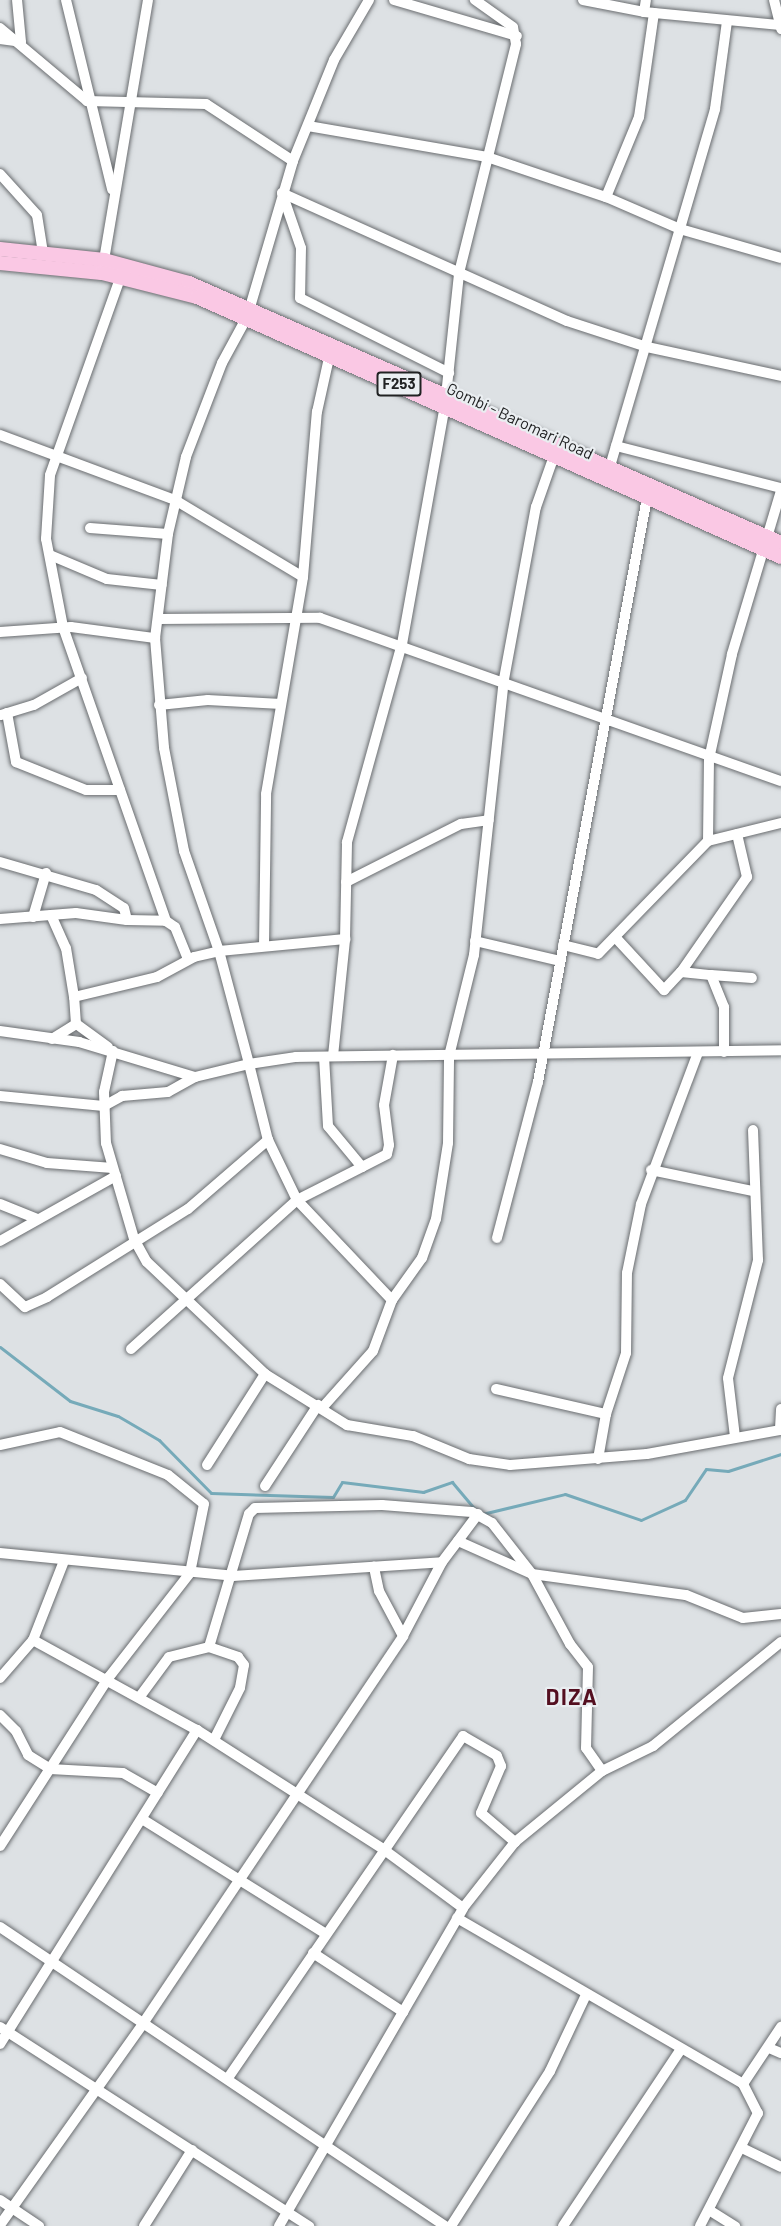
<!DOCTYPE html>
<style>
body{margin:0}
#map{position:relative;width:781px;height:2226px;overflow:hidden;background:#dde1e4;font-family:Barlow,sans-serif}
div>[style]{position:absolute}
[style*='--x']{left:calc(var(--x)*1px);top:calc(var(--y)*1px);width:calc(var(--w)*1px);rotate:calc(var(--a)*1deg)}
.stream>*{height:3px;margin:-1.5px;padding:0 1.5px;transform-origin:1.5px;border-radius:1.5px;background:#76aab9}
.roads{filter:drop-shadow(0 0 2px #6a6d70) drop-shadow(0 0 2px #6a6d70)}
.minor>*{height:10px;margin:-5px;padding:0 5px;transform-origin:5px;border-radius:5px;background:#fff}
.major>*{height:14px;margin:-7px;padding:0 7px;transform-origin:7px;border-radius:7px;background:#fac8e4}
span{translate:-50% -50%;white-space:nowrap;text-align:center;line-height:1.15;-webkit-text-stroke:4.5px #eaeef1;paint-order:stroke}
.shield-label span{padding:2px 4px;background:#eaeef1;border:2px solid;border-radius:4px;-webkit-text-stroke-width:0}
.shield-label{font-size:15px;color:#212223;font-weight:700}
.street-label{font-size:16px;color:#212223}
.district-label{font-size:22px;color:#540f20;font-weight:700;letter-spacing:1.5px}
</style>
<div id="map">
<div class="stream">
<i style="--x:0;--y:1347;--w:88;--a:37.6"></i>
<i style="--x:70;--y:1401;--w:50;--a:17.4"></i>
<i style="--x:118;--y:1416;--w:48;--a:30.3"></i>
<i style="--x:159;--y:1440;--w:74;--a:45.5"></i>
<i style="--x:211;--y:1493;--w:122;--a:1.9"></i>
<i style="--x:333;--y:1497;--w:17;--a:-59"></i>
<i style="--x:342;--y:1482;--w:82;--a:7"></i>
<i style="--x:423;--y:1492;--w:31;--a:-19"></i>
<i style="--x:452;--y:1482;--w:34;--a:50"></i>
<i style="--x:482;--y:1514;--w:85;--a:-13.5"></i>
<i style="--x:565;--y:1494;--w:80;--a:18.9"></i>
<i style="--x:641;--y:1520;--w:48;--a:-24.4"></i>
<i style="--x:685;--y:1500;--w:37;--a:-56"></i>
<i style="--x:706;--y:1469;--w:22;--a:5"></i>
<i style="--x:728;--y:1471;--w:56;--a:-17.8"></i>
</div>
<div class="roads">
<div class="minor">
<i style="--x:66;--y:0;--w:195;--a:76.3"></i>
<i style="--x:369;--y:0;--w:69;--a:120.3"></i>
<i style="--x:334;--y:60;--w:109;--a:112.1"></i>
<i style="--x:293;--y:161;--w:163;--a:106.4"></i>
<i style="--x:247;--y:317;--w:52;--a:118.5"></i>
<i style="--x:222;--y:363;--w:101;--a:111"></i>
<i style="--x:186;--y:457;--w:79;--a:103.2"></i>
<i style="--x:168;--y:534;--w:105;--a:97.1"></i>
<i style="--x:155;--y:638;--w:110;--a:85.3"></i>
<i style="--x:164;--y:748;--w:105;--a:79"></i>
<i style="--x:184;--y:851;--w:106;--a:70.7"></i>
<i style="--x:219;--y:951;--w:117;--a:75.1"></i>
<i style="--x:249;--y:1064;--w:48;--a:-8.5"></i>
<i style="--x:296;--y:1057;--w:485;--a:-0.8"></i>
<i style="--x:394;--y:0;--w:128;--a:16.3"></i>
<i style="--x:583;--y:0;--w:62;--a:11.1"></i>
<i style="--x:644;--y:12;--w:12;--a:-81"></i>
<i style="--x:774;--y:0;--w:30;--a:76"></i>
<i style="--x:644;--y:12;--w:137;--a:5.5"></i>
<i style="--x:0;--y:28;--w:114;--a:40"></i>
<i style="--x:87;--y:101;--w:119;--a:1.4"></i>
<i style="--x:206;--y:104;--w:104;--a:33.2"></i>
<i style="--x:0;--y:39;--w:21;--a:8"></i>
<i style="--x:21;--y:42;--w:42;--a:-95.4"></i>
<i style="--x:308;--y:126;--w:182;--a:9.8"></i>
<i style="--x:487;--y:157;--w:126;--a:18.6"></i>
<i style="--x:606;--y:197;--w:81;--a:23.4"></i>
<i style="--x:680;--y:229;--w:105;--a:16"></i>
<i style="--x:0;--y:174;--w:55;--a:47.9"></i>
<i style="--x:37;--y:215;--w:37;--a:81"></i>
<i style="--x:282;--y:193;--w:312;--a:24.2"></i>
<i style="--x:567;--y:321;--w:84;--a:18"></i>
<i style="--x:647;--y:347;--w:137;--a:12.2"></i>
<i style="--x:282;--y:193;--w:58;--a:70.9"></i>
<i style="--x:301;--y:248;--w:50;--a:91.1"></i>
<i style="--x:300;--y:298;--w:167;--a:26.7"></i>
<i style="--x:606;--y:197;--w:87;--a:-67.6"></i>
<i style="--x:639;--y:117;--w:105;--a:-81.8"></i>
<i style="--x:103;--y:266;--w:270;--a:-80.4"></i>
<i style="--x:0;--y:435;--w:187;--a:20.4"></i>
<i style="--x:175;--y:500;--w:149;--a:31"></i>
<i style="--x:616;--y:446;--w:170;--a:14.3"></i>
<i style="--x:608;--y:473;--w:379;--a:-73.6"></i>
<i style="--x:715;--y:109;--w:89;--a:-82.2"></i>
<i style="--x:90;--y:528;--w:78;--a:4.4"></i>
<i style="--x:50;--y:555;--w:62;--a:22.8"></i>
<i style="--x:107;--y:579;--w:55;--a:6.2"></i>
<i style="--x:158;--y:619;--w:162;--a:-0.4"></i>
<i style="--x:320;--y:618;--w:489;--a:19.5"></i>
<i style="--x:0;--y:632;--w:71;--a:-4"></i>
<i style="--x:71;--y:627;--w:85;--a:7.5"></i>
<i style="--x:159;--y:705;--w:49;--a:-5.8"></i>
<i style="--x:208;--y:700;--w:73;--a:3.1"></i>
<i style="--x:7;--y:713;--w:50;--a:79.6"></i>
<i style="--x:16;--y:762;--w:75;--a:21.8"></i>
<i style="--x:86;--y:790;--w:34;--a:0"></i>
<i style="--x:1;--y:715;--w:34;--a:-17"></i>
<i style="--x:34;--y:705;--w:55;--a:-29.4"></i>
<i style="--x:708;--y:841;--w:82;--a:-89.3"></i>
<i style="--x:709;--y:759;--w:107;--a:-77.6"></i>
<i style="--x:732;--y:654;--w:170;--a:-73.3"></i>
<i style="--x:0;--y:862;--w:100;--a:16.3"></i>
<i style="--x:96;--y:890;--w:33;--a:33"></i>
<i style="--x:124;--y:908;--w:12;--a:76"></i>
<i style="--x:127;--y:920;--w:39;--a:1"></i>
<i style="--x:166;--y:921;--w:312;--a:-109.3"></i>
<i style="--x:63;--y:627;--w:90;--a:-100.9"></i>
<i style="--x:46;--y:539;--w:64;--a:-86.4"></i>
<i style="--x:50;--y:475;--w:209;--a:-70.4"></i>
<i style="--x:346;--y:882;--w:129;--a:-26.8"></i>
<i style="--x:461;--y:824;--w:28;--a:-8"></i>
<i style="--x:51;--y:915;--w:36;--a:66"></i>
<i style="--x:66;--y:948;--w:50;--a:80.7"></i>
<i style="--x:33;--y:917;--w:46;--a:-73.5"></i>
<i style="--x:0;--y:919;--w:76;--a:-4.5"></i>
<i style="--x:76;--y:913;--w:51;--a:7.8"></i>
<i style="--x:166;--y:921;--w:11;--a:34"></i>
<i style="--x:175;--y:927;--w:35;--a:68"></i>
<i style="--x:616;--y:938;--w:71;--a:47.3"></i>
<i style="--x:664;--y:990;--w:25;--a:-47"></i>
<i style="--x:681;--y:972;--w:30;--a:6"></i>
<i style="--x:711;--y:975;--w:35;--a:68"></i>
<i style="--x:724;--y:1007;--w:45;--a:90"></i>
<i style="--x:475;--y:941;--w:87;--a:13.2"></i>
<i style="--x:563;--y:945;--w:36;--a:14"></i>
<i style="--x:598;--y:954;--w:158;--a:-45.8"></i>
<i style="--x:708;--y:841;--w:75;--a:-13.9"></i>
<i style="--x:264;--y:946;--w:152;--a:-89.2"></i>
<i style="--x:266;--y:794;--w:220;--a:-80.3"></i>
<i style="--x:303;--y:577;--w:166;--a:-85.2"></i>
<i style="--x:317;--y:412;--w:65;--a:-77.5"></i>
<i style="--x:681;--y:972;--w:116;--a:-55.2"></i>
<i style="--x:747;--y:877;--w:44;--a:-103.1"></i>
<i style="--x:711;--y:975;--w:41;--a:4.2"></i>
<i style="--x:0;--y:1031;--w:80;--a:7.9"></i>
<i style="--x:79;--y:1042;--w:121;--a:16.8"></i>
<i style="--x:195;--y:1077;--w:56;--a:-13.5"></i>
<i style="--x:249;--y:1064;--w:78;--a:76"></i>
<i style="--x:268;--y:1140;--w:67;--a:64.2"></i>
<i style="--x:297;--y:1200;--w:138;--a:46.5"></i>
<i style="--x:52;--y:1039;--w:28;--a:-32"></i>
<i style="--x:108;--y:1047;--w:39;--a:-144"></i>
<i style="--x:76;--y:1024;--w:27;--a:-94"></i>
<i style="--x:74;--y:997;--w:85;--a:-13.5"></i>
<i style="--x:157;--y:977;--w:42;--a:-28.4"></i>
<i style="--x:194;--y:957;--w:26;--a:-13"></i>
<i style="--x:219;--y:951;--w:127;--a:-5.4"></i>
<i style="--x:113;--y:1051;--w:42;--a:102.4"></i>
<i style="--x:104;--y:1092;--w:51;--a:87.8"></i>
<i style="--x:106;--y:1143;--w:100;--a:73.7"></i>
<i style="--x:134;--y:1239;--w:26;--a:61"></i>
<i style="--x:147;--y:1262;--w:163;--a:43.5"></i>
<i style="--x:265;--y:1374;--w:97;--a:31.9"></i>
<i style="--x:347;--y:1425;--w:67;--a:9.5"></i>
<i style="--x:413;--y:1436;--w:61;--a:22.3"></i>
<i style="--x:469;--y:1459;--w:41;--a:8.3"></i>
<i style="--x:510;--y:1465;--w:137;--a:-4.6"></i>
<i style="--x:647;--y:1454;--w:136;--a:-10.2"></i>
<i style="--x:333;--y:1056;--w:118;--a:-84.1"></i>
<i style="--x:345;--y:939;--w:97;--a:-88.8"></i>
<i style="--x:347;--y:842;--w:205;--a:-74.5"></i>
<i style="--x:402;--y:644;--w:243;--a:-79.8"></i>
<i style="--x:445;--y:405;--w:133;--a:-83.9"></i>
<i style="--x:459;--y:273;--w:236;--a:-76"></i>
<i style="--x:516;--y:44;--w:17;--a:-100"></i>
<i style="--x:513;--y:27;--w:47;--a:-144.6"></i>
<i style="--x:0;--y:1096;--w:104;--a:5.5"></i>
<i style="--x:104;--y:1106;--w:21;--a:-29"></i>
<i style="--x:122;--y:1096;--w:46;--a:-5"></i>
<i style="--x:168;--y:1092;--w:31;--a:-29"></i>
<i style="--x:0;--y:1149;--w:49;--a:16.6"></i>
<i style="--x:47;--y:1163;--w:66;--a:4.3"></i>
<i style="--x:362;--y:1167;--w:28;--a:-27"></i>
<i style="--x:387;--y:1154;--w:9;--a:-77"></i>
<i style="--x:389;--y:1145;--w:40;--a:-97.1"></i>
<i style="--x:384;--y:1105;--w:51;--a:-79.8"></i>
<i style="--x:651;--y:1170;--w:103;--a:11.7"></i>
<i style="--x:0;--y:1204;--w:40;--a:22"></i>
<i style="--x:497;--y:1238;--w:161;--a:-75.3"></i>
<i style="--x:538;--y:1082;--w:594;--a:-79.43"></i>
<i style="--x:0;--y:1241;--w:133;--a:-29.3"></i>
<i style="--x:0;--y:1284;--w:34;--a:43"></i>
<i style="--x:25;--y:1307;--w:24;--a:-24"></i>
<i style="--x:47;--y:1297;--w:166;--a:-32"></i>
<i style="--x:188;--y:1209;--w:106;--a:-40.8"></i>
<i style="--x:131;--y:1349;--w:223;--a:-41.9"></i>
<i style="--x:297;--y:1200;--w:73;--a:-26.9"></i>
<i style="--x:362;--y:1167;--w:53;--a:-129.7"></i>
<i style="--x:328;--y:1126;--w:69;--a:-93.3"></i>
<i style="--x:496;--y:1389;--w:113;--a:12.8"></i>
<i style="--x:322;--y:1408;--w:76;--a:-48.2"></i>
<i style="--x:373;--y:1351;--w:54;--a:-69.6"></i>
<i style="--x:392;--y:1300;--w:52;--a:-54.5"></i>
<i style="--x:422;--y:1258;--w:41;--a:-70.3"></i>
<i style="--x:436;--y:1219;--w:77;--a:-81"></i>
<i style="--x:448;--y:1143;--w:87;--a:-89.3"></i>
<i style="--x:449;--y:1056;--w:104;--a:-76.1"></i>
<i style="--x:474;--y:955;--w:278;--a:-83.8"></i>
<i style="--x:504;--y:679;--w:175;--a:-79.5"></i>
<i style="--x:536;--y:507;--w:54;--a:-70.6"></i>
<i style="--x:780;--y:1429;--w:20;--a:-87"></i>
<i style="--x:735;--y:1437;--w:59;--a:-96.8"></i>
<i style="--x:728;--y:1378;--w:122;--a:-75.7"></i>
<i style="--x:758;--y:1260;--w:130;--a:-92.2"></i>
<i style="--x:0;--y:1445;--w:61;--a:-12.2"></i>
<i style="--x:60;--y:1432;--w:116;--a:21.7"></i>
<i style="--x:168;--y:1475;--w:46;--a:38.9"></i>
<i style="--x:204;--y:1504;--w:70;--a:101.5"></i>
<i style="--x:190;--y:1573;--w:132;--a:127.9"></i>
<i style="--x:109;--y:1677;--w:201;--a:122.8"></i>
<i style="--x:598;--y:1459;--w:46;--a:-79.9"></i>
<i style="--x:606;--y:1414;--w:64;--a:-71.8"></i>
<i style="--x:626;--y:1353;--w:80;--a:-89.3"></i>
<i style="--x:627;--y:1273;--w:70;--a:-78.5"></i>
<i style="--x:641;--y:1204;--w:162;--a:-69.4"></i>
<i style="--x:207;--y:1465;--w:108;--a:-57.5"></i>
<i style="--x:265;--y:1486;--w:97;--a:-56.8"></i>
<i style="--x:458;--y:1541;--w:81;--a:24"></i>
<i style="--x:532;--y:1574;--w:155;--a:7.8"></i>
<i style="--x:686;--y:1595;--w:61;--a:22"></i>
<i style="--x:743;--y:1618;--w:38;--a:-6"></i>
<i style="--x:0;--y:1553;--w:234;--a:5.6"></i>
<i style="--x:233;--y:1576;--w:209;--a:-3.8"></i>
<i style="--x:403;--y:1636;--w:84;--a:-62.2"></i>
<i style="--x:442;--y:1562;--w:60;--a:-53.1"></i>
<i style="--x:33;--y:1640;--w:187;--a:28.8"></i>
<i style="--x:197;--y:1730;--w:221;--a:32.6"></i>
<i style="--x:383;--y:1849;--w:99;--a:36.4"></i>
<i style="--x:209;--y:1647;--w:31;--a:19"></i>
<i style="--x:238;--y:1657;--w:10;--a:53"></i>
<i style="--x:244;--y:1665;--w:23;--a:100"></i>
<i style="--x:240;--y:1688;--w:58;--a:116.6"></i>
<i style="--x:0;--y:1678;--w:50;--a:-49"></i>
<i style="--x:33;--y:1640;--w:85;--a:-68.6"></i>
<i style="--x:141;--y:1695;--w:47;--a:-53.6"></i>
<i style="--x:169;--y:1657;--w:41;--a:-14"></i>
<i style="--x:209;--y:1647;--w:139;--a:-73.3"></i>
<i style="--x:249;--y:1514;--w:8;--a:-45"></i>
<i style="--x:255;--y:1508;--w:127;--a:-1.4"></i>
<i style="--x:382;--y:1505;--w:90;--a:4.4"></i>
<i style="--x:472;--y:1512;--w:23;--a:29"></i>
<i style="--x:492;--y:1523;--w:65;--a:51.9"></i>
<i style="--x:532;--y:1574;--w:80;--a:61.5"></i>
<i style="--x:570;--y:1644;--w:29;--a:52"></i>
<i style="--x:588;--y:1667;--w:81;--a:91.4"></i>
<i style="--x:586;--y:1748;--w:28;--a:55"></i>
<i style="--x:0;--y:1715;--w:23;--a:45"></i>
<i style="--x:16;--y:1731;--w:27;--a:63"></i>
<i style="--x:28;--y:1755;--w:26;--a:32"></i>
<i style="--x:50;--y:1769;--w:73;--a:3.1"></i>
<i style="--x:123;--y:1773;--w:40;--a:29.7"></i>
<i style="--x:142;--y:1819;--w:217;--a:32"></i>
<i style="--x:457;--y:1918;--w:331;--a:30.1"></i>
<i style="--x:743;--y:2084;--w:33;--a:63"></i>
<i style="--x:758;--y:2113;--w:127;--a:117.2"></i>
<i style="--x:0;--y:1927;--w:536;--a:33.9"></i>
<i style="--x:313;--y:1953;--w:108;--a:33.2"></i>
<i style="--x:0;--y:2027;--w:368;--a:32.8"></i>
<i style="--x:0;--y:2044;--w:371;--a:-57.9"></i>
<i style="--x:769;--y:2048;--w:13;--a:23"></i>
<i style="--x:228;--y:2078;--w:415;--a:-55.5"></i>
<i style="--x:463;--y:1736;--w:39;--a:30"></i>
<i style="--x:497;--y:1756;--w:11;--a:68"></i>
<i style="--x:501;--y:1766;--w:51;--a:113.1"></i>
<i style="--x:481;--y:1813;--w:45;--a:40.5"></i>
<i style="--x:743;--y:2084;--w:69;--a:-56.3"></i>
<i style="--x:742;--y:2148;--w:43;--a:26"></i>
<i style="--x:0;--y:2200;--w:47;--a:33.7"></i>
<i style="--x:709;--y:2210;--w:31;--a:32"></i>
<i style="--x:0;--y:2225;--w:249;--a:-54.6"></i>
<i style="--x:144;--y:2022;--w:465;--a:-56.1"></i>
<i style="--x:403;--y:1636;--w:51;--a:-118.1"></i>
<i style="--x:379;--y:1591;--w:25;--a:-102"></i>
<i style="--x:144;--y:2226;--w:90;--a:-57.7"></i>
<i style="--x:279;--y:2226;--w:367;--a:-59.9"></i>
<i style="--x:463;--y:1908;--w:84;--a:-51.8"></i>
<i style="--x:515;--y:1842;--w:112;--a:-39.2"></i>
<i style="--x:602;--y:1771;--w:57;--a:-26.1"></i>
<i style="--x:653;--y:1746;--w:165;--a:-39.1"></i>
<i style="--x:451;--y:2226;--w:184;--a:-57.4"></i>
<i style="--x:550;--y:2071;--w:82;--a:-64.7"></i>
<i style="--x:563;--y:2226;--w:209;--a:-56.3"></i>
</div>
<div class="major">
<i style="--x:0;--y:249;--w:105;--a:6"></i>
<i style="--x:104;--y:260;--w:88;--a:15.1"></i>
<i style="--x:189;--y:283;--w:647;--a:23.71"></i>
<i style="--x:0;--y:263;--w:102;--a:5.6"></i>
<i style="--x:102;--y:273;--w:98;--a:14.2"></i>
<i style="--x:197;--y:297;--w:639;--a:24"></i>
</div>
</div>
<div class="shield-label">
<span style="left:399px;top:384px">F253</span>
</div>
<div class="street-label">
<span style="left:520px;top:421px;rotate:25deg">Gombi - Baromari Road</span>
</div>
<div class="district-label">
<span style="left:572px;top:1697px">DIZA</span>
</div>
</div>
